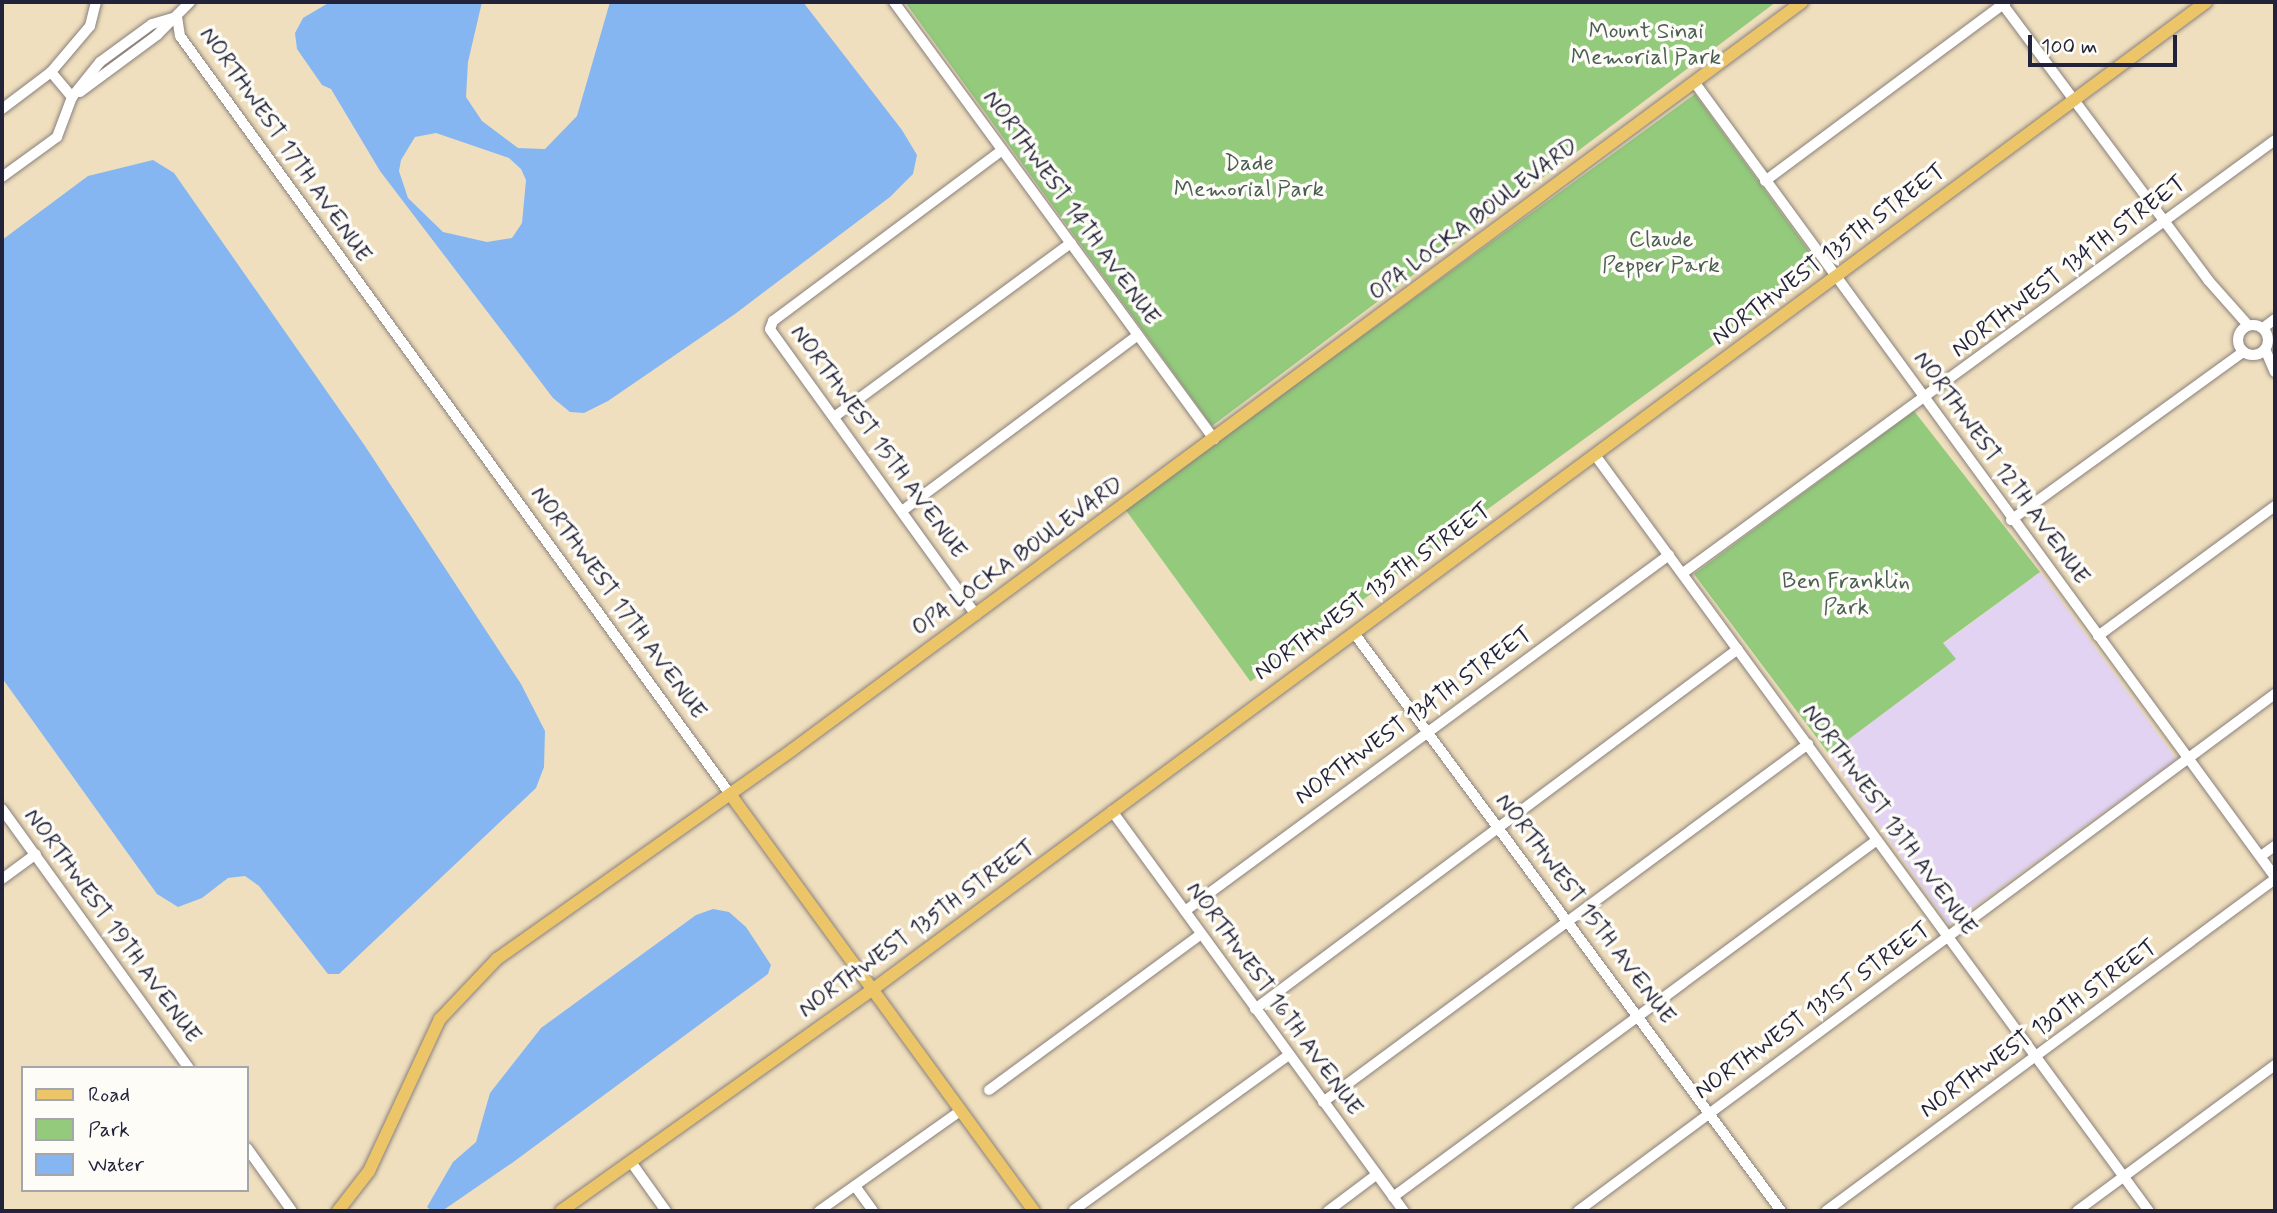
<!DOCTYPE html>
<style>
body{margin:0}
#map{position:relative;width:2277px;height:1213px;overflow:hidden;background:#f0dfbe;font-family:Mynerve,sans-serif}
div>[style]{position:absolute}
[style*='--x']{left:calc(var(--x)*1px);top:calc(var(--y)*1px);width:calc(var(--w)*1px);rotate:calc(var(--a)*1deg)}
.built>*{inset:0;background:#e3d3f2}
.green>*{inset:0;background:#93ca7c;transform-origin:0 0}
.water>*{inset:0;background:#86b6f1}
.roads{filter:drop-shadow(0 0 2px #89807c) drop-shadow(0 0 2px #89807c)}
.minor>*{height:10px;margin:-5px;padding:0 5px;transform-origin:5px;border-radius:5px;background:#fff}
.minor>.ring{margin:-5px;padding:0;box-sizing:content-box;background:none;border:10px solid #fff;border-radius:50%}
.major>*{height:12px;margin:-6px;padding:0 6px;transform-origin:6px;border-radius:6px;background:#edc569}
span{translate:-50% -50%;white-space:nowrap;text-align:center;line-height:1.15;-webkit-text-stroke:7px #fdfcf7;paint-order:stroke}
.park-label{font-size:23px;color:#4a5d52}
.street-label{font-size:23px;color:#22223b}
.frame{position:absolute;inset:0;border:4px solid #22223b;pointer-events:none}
.legend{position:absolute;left:21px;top:1066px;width:228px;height:126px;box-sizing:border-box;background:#fdfcf7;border:2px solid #a5a5ac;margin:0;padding:9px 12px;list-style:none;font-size:21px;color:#22223b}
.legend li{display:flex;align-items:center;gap:14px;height:35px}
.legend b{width:35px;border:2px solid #a5a5ac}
.scale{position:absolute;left:2028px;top:35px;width:149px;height:32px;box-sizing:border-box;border:4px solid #22223b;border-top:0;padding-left:9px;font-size:21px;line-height:24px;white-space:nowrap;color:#22223b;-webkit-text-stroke:5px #fdfcf7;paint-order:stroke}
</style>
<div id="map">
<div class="built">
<i style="clip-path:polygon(2040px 572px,2176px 759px,1949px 925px,1829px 754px,1955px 660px,1943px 644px)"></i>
</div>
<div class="green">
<i style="clip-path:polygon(905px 2px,1776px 2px,1212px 426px)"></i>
<i style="left:1695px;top:94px;width:214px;height:705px;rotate:54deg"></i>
<i style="clip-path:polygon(1914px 411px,2040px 572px,1943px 643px,1956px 659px,1829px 754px,1694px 574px)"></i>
</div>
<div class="water">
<i style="clip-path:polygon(evenodd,330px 2px,482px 2px,468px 62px,466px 97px,482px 121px,518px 148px,545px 149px,577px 116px,610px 2px,803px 2px,902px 130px,917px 155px,913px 174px,890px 197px,735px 314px,608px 401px,584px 413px,570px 412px,553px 398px,380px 171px,331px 89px,322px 85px,297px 49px,295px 33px,303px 18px,330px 2px,436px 133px,509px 158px,521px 169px,526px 180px,522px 223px,512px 238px,487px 242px,443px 232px,408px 198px,399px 171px,401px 160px,415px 137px,436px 133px)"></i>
<i style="clip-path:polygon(153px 160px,174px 173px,365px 446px,521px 684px,545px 731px,544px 767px,536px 788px,339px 974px,328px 974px,259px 886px,245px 876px,228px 878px,202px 898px,178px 907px,157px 894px,2px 678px,2px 240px,88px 176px)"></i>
<i style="clip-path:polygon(713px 909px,729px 912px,746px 927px,771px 965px,768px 974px,512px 1163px,442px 1211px,432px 1211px,427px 1207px,453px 1162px,476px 1142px,490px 1093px,541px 1028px,696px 915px)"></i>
</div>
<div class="roads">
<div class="minor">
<i style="--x:894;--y:2;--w:542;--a:53.79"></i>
<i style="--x:2001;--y:2;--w:347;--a:53.3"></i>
<i style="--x:2208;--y:280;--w:60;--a:48.4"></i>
<i style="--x:177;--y:17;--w:19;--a:81"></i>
<i style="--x:180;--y:36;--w:937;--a:54.04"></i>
<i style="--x:51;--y:72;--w:33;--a:50"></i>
<i style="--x:1695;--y:83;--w:983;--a:53.85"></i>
<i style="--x:80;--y:92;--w:96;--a:-36.5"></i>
<i style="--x:157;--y:35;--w:47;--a:-45"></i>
<i style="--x:2;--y:109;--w:61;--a:-37.1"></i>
<i style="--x:51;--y:72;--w:60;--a:-49.7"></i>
<i style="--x:90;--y:26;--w:25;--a:-76"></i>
<i style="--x:2;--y:177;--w:68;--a:-36"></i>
<i style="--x:57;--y:137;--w:43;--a:-69.4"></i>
<i style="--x:72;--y:97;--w:45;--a:-51.3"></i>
<i style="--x:100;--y:62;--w:64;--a:-36.2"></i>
<i style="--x:152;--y:24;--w:26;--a:-16"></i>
<i style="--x:1765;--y:181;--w:300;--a:-36.6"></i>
<i class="ring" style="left:2238px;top:325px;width:20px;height:20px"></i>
<i style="--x:2263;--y:328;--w:15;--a:-37"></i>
<i style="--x:2265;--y:349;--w:25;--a:67"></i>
<i style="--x:834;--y:417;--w:294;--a:-36.3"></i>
<i style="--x:1595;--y:455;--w:937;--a:53.77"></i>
<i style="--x:902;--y:511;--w:294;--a:-36.7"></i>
<i style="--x:2011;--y:520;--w:286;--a:-35.9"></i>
<i style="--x:1683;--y:573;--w:733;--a:-36.18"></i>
<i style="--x:976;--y:615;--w:352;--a:-125.8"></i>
<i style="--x:770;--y:329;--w:9;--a:-69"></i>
<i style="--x:773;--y:321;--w:286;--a:-36.7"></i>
<i style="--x:1354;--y:633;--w:719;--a:53.54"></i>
<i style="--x:2098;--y:636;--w:220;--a:-36.3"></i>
<i style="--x:2;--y:809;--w:319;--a:54.2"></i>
<i style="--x:1112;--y:811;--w:495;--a:53.9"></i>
<i style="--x:2261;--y:856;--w:17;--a:-36"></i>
<i style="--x:2;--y:879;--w:42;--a:-36.3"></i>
<i style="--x:1185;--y:911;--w:601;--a:-36.34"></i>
<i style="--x:1255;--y:1009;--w:602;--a:-36.7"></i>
<i style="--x:989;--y:1090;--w:263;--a:-36.3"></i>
<i style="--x:1323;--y:1102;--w:603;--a:-36.43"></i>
<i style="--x:247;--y:1148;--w:77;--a:54.5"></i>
<i style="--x:631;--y:1162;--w:60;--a:54.5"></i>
<i style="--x:855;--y:1186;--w:31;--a:54"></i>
<i style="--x:1393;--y:1197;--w:601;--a:-36.41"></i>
<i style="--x:1074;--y:1210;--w:265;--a:-35.8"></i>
<i style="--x:819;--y:1211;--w:173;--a:-35.3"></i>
<i style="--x:1328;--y:1211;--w:60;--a:-36.9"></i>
<i style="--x:1578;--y:1211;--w:868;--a:-36.57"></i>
<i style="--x:1826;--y:1211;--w:558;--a:-36.48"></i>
<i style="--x:2077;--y:1211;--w:246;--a:-36.4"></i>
</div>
<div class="major">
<i style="--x:730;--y:794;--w:516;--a:53.91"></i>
<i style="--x:338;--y:1211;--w:51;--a:-52.2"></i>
<i style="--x:369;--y:1171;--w:168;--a:-65"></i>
<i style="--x:440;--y:1019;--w:83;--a:-46.5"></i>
<i style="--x:497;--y:959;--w:362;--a:-35.3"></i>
<i style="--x:792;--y:750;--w:1257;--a:-36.52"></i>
<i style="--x:561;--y:1211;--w:382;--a:-35.4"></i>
<i style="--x:872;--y:990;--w:1660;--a:-36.52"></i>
</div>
</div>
<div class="park-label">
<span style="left:1646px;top:45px">Mount Sinai<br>Memorial Park</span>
<span style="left:1249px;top:177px">Dade<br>Memorial Park</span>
<span style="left:1661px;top:253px">Claude<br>Pepper Park</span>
<span style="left:1846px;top:595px">Ben Franklin<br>Park</span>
</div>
<div class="street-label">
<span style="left:285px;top:145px;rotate:55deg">NORTHWEST 17TH AVENUE</span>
<span style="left:1071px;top:208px;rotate:54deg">NORTHWEST 14TH AVENUE</span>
<span style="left:1474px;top:220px;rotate:-37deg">OPA LOCKA BOULEVARD</span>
<span style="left:1829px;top:255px;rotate:-37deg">NORTHWEST 135TH STREET</span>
<span style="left:2069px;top:267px;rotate:-37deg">NORTHWEST 134TH STREET</span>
<span style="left:878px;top:442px;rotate:54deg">NORTHWEST 15TH AVENUE</span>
<span style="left:2001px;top:468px;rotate:54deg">NORTHWEST 12TH AVENUE</span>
<span style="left:1018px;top:557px;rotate:-36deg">OPA LOCKA BOULEVARD</span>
<span style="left:1373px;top:592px;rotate:-36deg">NORTHWEST 135TH STREET</span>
<span style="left:618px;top:603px;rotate:54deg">NORTHWEST 17TH AVENUE</span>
<span style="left:1414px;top:716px;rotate:-36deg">NORTHWEST 134TH STREET</span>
<span style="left:1889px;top:820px;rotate:54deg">NORTHWEST 13TH AVENUE</span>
<span style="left:1585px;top:909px;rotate:53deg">NORTHWEST 15TH AVENUE</span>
<span style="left:112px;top:926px;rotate:54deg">NORTHWEST 19TH AVENUE</span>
<span style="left:917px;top:929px;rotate:-36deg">NORTHWEST 135TH STREET</span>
<span style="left:1274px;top:999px;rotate:54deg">NORTHWEST 16TH AVENUE</span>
<span style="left:1813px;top:1011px;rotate:-36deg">NORTHWEST 131ST STREET</span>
<span style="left:2039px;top:1029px;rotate:-36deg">NORTHWEST 130TH STREET</span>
</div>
<div class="frame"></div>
<ul class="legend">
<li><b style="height:9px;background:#edc569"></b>Road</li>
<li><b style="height:19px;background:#93ca7c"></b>Park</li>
<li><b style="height:19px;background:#86b6f1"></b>Water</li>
</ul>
<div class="scale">100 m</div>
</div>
